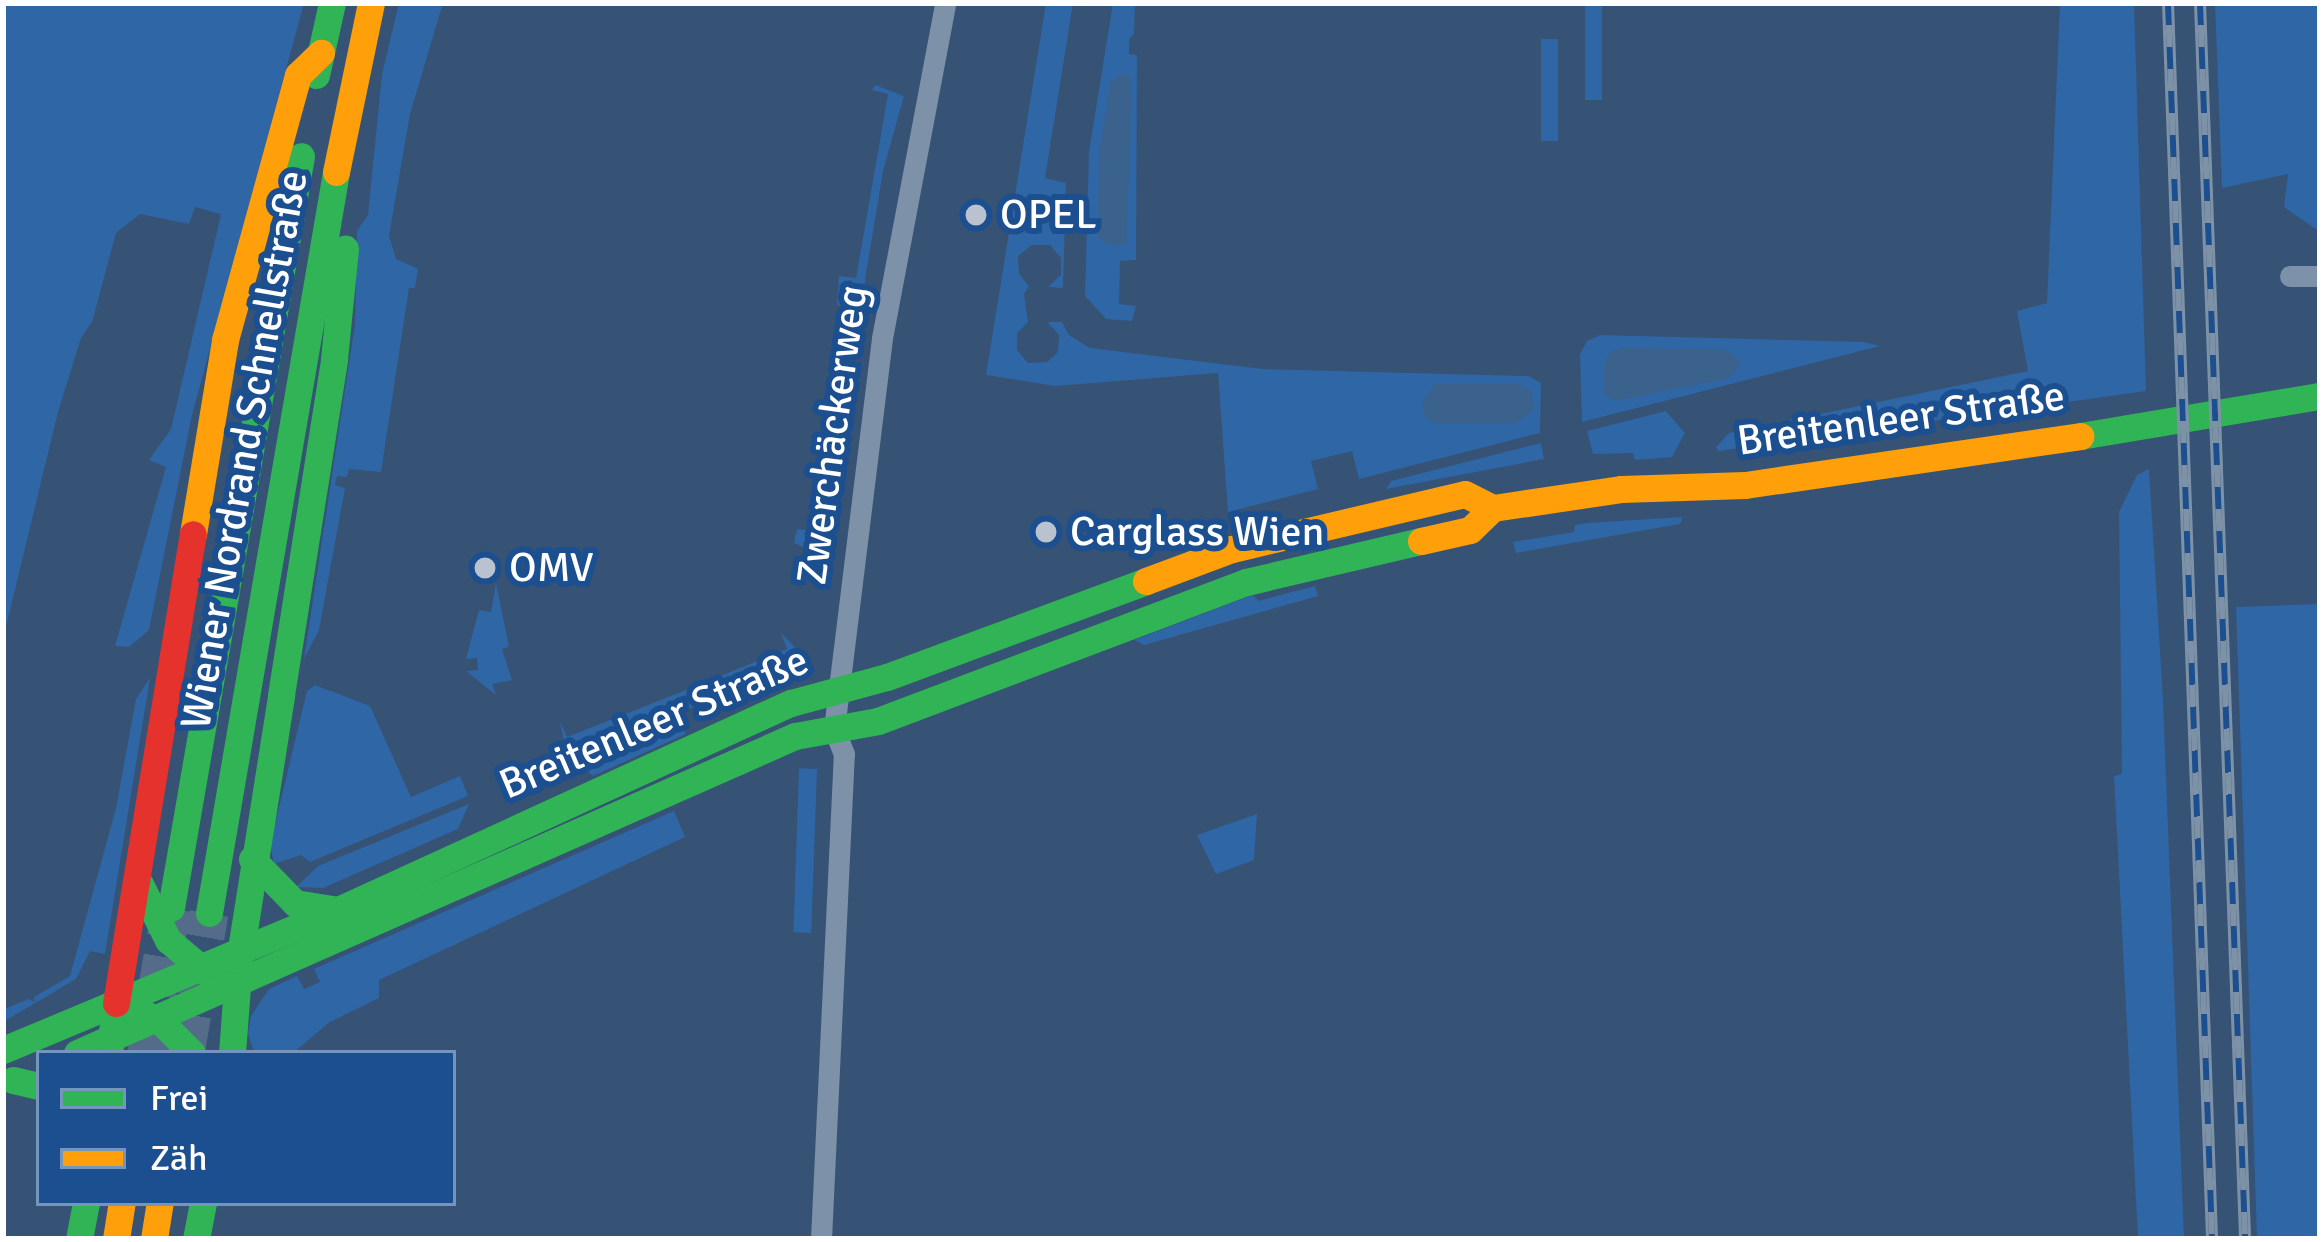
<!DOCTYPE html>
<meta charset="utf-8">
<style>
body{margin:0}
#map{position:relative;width:2323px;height:1242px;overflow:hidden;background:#365274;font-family:Signika,sans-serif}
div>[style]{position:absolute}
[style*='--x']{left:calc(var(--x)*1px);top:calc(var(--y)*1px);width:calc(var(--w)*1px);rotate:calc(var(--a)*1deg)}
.green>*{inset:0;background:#2f66a5;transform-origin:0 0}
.water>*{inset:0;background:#3b618d}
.highway-tunnel>*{height:39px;margin-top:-19.5px;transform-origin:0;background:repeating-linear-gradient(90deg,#546c89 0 39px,transparent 0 59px)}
.street>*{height:21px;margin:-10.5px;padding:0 10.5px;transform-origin:10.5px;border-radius:10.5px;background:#7d92a8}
.fast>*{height:27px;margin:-13.5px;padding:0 13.5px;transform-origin:13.5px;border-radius:13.5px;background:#30b455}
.slow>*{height:27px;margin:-13.5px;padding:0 13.5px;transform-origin:13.5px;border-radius:13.5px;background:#ff9f0a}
.jam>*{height:27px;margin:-13.5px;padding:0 13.5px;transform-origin:13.5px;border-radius:13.5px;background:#e5322d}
.rail>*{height:12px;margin-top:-6px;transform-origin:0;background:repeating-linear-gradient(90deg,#1b4f8f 0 22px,#7e92a7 0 44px);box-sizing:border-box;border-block:3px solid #7e92a7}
.dots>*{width:33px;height:33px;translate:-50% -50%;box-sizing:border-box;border:6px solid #1b4f8f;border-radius:50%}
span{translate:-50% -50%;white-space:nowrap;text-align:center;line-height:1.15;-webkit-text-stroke:12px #1b4f8f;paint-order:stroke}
.poi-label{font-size:42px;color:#fff}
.left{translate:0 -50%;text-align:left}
.street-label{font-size:42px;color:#fff}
.frame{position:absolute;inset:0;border:6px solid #fff;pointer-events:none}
.legend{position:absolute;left:36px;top:1050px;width:420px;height:156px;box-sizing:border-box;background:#1b4f8f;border:3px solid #7695bc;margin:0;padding:15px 21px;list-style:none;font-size:36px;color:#fff}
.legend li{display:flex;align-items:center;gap:24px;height:60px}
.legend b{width:60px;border:3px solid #7695bc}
</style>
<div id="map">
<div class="green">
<i style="clip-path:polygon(4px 3px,304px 3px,192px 415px,149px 630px,129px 647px,115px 646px,166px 467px,149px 460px,171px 429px,221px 214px,195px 207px,189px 224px,140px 214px,116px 233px,92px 322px,81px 338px,58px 412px,3px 639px)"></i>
<i style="clip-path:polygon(399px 3px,443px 3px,410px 114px,389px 236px,396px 259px,418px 269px,415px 288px,409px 288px,381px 472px,349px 469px,347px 477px,337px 476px,335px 485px,345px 488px,319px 630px,304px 659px,355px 324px,357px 231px,368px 215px,382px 74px)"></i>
<i style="clip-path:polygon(1046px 3px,1073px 3px,1045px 178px,1066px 183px,1063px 288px,1048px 287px,1061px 275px,1061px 258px,1050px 245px,1032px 245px,1018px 256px,1019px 274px,1029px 286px,1024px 294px,1028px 322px,1017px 333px,1017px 350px,1028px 363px,1047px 362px,1058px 352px,1059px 335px,1047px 322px,1062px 322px,1069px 335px,1090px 348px,1262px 369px,1528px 376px,1541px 383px,1540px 433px,1359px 479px,1352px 451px,1311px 461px,1318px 489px,1228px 512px,1218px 373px,1055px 386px,986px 375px)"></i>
<i style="clip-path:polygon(1113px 3px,1135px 3px,1134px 34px,1129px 39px,1129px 54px,1137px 55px,1136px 260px,1120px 261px,1119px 304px,1136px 306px,1132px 321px,1106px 319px,1085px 296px,1089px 152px)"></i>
<i style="left:1585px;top:3px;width:17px;height:97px"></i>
<i style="clip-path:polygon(2060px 3px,2134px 3px,2146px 391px,1718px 451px,1716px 447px,1729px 433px,2028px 371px,2017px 311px,2047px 303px)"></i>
<i style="clip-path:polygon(2215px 3px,2320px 3px,2320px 232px,2284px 207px,2288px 174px,2222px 188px)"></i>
<i style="left:1541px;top:39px;width:17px;height:102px"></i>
<i style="clip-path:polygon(875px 85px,904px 96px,883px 171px,861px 305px,837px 305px,839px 276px,856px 278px,888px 94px,872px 90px)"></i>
<i style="clip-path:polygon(1600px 335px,1864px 342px,1880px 346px,1582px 422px,1580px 354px,1587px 341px)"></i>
<i style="clip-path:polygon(840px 372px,851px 377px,828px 558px,794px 543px,797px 529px,815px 531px)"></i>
<i style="clip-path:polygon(1666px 411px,1685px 433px,1672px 457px,1635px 460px,1633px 453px,1593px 454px,1587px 431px)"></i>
<i style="clip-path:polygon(1541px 443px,1544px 459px,1386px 489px,1391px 481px)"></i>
<i style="clip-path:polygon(2149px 469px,2163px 700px,2184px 1239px,2138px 1239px,2114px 776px,2122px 774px,2119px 512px,2137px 475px)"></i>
<i style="clip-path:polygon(1683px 517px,1680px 524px,1516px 553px,1513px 542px,1574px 532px,1575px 525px,1587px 523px)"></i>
<i style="clip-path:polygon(496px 583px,509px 647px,502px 649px,512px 680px,492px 684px,496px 695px,466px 671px,478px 670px,477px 658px,466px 659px,479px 610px,491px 612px)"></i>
<i style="clip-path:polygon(1315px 586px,1318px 596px,1144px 645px,1134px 640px,1253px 595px,1258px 601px)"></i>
<i style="clip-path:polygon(2320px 604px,2320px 1224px,2316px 1239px,2257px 1239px,2236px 607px)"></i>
<i style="clip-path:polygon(781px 633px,808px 661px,702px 703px,696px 686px,787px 649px)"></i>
<i style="clip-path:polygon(150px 678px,105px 954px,90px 951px,76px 979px,3px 1022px,3px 1010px,28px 999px,35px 1002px,34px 997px,70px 976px,116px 808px,136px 699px)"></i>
<i style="clip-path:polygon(315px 685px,370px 706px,411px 797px,460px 776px,468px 796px,310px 862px,301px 855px,274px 864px,270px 845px,307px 691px)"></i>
<i style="clip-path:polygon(691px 688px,698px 705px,570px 755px,565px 747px,560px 721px,567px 737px)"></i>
<i style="clip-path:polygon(679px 720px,686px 734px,593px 776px,575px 762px)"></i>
<i style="left:817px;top:769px;width:164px;height:18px;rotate:92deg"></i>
<i style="clip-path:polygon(469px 804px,458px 829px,323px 888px,296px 887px,318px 866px)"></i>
<i style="clip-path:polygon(674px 811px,685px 837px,379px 980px,379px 998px,330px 1022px,293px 1053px,254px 1053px,248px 1033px,251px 1016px,269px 989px,297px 976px,304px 989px,320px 982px,314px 969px)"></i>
<i style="clip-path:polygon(1257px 814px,1254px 860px,1216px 874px,1197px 835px)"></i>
</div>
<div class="water">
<i style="clip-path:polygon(1123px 73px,1129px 76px,1132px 93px,1126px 245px,1108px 245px,1098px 237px,1099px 153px,1111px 81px)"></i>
<i style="clip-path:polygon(1623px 348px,1716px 349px,1729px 351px,1741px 363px,1730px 378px,1614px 401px,1604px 393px,1604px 365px,1610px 352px)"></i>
<i style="clip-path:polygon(1435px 384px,1519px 384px,1531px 391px,1534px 410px,1515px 423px,1437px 424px,1425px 417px,1422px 403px)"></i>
</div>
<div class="highway-tunnel">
<i style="--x:147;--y:1053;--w:147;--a:-80.6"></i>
<i style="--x:185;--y:1053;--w:142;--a:-80.3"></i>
</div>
<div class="street">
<i style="--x:2290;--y:276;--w:30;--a:0"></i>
<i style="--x:821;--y:1239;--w:486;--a:-87.3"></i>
<i style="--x:844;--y:754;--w:27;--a:-112"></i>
<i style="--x:834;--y:729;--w:394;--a:-83"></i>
<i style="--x:882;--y:338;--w:341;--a:-79.3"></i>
</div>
<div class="fast">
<i style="--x:316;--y:75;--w:74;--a:-77.5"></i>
<i style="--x:2080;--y:436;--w:243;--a:-9.5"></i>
<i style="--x:281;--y:695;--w:340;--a:-81"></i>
<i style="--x:334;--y:359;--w:111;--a:-84.3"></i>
<i style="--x:252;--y:859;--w:62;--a:45.7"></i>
<i style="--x:295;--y:903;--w:44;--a:9.2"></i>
<i style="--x:140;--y:884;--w:63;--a:63.4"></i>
<i style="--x:168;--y:940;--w:60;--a:40.3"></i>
<i style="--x:214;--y:979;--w:24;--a:17"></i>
<i style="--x:171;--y:908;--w:763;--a:-80.19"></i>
<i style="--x:209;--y:913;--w:752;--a:-80.27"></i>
<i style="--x:238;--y:968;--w:276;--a:-81"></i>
<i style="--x:3;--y:1050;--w:363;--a:-22.7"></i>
<i style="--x:338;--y:910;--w:498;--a:-24.6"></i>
<i style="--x:791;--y:703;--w:99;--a:-15.2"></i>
<i style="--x:887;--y:677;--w:276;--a:-20.3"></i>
<i style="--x:77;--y:1053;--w:785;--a:-23.82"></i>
<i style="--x:795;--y:736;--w:84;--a:-10.2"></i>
<i style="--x:878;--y:721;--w:393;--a:-20.7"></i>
<i style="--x:1246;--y:582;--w:180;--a:-13.2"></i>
<i style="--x:109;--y:1053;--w:50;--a:-82"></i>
<i style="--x:116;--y:1003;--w:45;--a:20.9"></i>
<i style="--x:158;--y:1019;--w:48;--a:45"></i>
<i style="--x:232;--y:1053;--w:67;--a:-85.7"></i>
<i style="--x:13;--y:1080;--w:27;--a:13"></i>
<i style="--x:79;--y:1239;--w:37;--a:-79"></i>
<i style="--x:196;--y:1239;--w:37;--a:-79"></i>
</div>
<div class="slow">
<i style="--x:336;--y:172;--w:173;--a:-78.3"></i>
<i style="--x:193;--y:534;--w:197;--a:-80.6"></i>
<i style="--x:225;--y:340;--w:275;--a:-74.6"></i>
<i style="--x:298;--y:75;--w:32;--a:-44"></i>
<i style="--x:1421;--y:541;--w:50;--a:-12.7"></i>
<i style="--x:1470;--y:530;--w:32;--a:-44"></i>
<i style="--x:1493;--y:508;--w:129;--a:-8.4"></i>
<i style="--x:1621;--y:489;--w:124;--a:-1.8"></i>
<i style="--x:1745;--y:485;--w:339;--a:-8.3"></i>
<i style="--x:1146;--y:581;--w:92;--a:-20.4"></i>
<i style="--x:1232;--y:549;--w:239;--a:-13.3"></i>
<i style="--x:1465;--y:494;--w:31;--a:27"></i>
<i style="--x:116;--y:1239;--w:36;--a:-81"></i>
<i style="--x:154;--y:1239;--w:36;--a:-81"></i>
</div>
<div class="jam">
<i style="--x:116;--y:1003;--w:475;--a:-80.7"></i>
</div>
<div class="rail">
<i style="--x:2168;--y:3;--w:1237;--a:87.96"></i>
<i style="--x:2200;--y:3;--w:1237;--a:87.91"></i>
</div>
<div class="dots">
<i style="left:976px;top:215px;background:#b9c2ce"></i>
<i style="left:1046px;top:532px;background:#b9c2ce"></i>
<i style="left:485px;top:568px;background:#b9c2ce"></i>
</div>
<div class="poi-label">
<span class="left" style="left:1000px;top:215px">OPEL</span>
<span class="left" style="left:1070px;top:532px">Carglass Wien</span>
<span class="left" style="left:509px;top:568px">OMV</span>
</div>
<div class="street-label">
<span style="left:1901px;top:419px;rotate:-8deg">Breitenleer Straße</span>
<span style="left:833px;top:435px;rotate:-82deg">Zwerchäckerweg</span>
<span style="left:245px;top:450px;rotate:-80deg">Wiener Nordrand Schnellstraße</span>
<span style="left:654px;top:723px;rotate:-23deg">Breitenleer Straße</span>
</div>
<div class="frame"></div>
<ul class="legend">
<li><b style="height:15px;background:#30b455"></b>Frei</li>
<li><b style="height:15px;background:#ff9f0a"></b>Zäh</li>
</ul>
</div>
